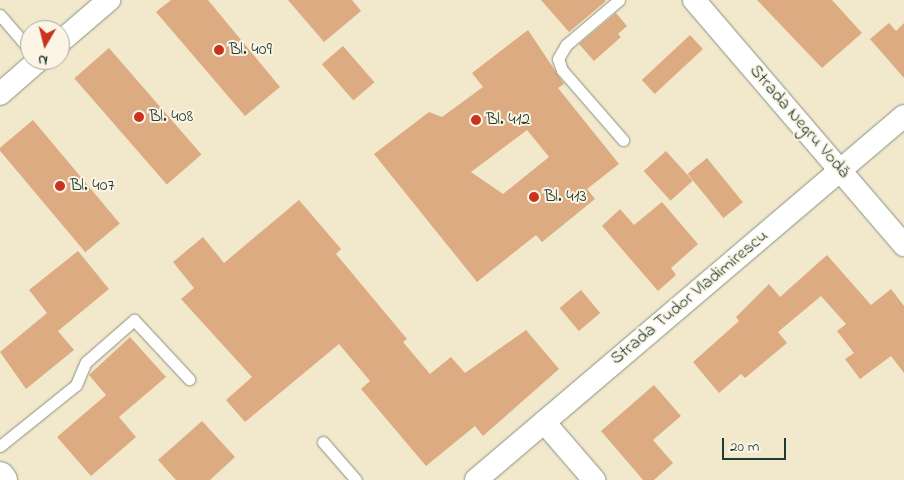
<!DOCTYPE html>
<meta charset="utf-8">
<style>
body{margin:0}
#map{position:relative;width:904px;height:480px;overflow:hidden;background:#f2e8cc;font-family:"Indie Flower",sans-serif}
div>[style]{position:absolute}
[style*='--x']{left:calc(var(--x)*1px);top:calc(var(--y)*1px);width:calc(var(--w)*1px);rotate:calc(var(--a)*1deg)}
.building>*{inset:0;background:#ddab82;transform-origin:0 0}
.roads{filter:drop-shadow(0 0 1px #889280) drop-shadow(0 0 1px #889280)}
.service>*{height:11px;margin:-5.5px;padding:0 5.5px;transform-origin:5.5px;border-radius:5.5px;background:#fff}
.minor>*{height:22px;margin:-11px;padding:0 11px;transform-origin:11px;border-radius:11px;background:#fff}
.primary>*{height:28px;margin:-14px;padding:0 14px;transform-origin:14px;border-radius:14px;background:#fff}
.dots>*{width:14px;height:14px;translate:-50% -50%;box-sizing:border-box;border:2px solid #fcf5e5;border-radius:50%}
span{translate:-50% -50%;white-space:nowrap;text-align:center;line-height:1.15;-webkit-text-stroke:4px #fcf5e5;paint-order:stroke}
.poi-label{font-size:18px;color:#1f3d34}
.left{translate:0 -50%;text-align:left}
.street-label{font-size:18px;color:#1f3d34}
.north{position:absolute;left:20px;top:20px;width:50px;height:50px;box-sizing:border-box;background:#fcf5e5;border:1px solid #a4ab9e;border-radius:50%;rotate:188deg;font-size:14px;font-weight:700;line-height:20px;text-align:center;color:#1f3d34}
.north::after{content:'';display:block;margin:auto;width:18px;height:22px;background:#c8321e;clip-path:polygon(50% 0,100% 100%,50% 72%,0 100%)}
.scale{position:absolute;left:722px;top:438px;width:64px;height:22px;box-sizing:border-box;border:2px solid #1f3d34;border-top:0;padding-left:6px;font-size:15px;line-height:18px;white-space:nowrap;color:#1f3d34;-webkit-text-stroke:4px #fcf5e5;paint-order:stroke}
</style>
<div id="map">
<div class="building">
<i style="clip-path:polygon(171px 0,208px 0,280px 87px,245px 116px,156px 12px)"></i>
<i style="clip-path:polygon(288px 0,352px 0,361px 11px,324px 42px)"></i>
<i style="clip-path:polygon(541px 0,605px 0,606px 1px,569px 32px)"></i>
<i style="clip-path:polygon(757px 0,832px 0,862px 33px,822px 68px)"></i>
<i style="clip-path:polygon(616px 13px,627px 26px,618px 34px,621px 37px,594px 61px,579px 44px)"></i>
<i style="clip-path:polygon(889px 23px,896px 31px,904px 23px,904px 78px,870px 39px)"></i>
<i style="clip-path:polygon(evenodd,528px 30px,564px 84px,558px 88px,619px 164px,587px 189px,595px 199px,542px 242px,536px 235px,477px 282px,374px 154px,429px 112px,442px 117px,483px 87px,472px 73px,528px 30px,527px 130px,549px 157px,503px 194px,471px 172px,527px 130px)"></i>
<i style="left:690px;top:35px;width:19px;height:66px;rotate:47deg"></i>
<i style="left:343px;top:46px;width:48px;height:28px;rotate:49deg"></i>
<i style="left:109px;top:48px;width:141px;height:46px;rotate:49deg"></i>
<i style="left:33px;top:120px;width:135px;height:45px;rotate:50deg"></i>
<i style="left:666px;top:151px;width:40px;height:30px;rotate:48deg"></i>
<i style="left:707px;top:158px;width:57px;height:25px;rotate:51deg"></i>
<i style="clip-path:polygon(299px 200px,341px 249px,336px 254px,407px 339px,403px 342px,430px 374px,451px 357px,465px 373px,526px 330px,559px 369px,483px 436px,475px 426px,426px 466px,361px 389px,370px 381px,339px 344px,245px 422px,226px 400px,252px 377px,181px 299px,194px 288px,173px 262px,203px 237px,224px 263px)"></i>
<i style="clip-path:polygon(662px 202px,698px 244px,671px 268px,676px 275px,658px 291px,602px 226px,620px 209px,634px 225px)"></i>
<i style="clip-path:polygon(78px 251px,109px 289px,58px 331px,74px 350px,26px 389px,0 352px,47px 313px,29px 290px)"></i>
<i style="clip-path:polygon(827px 255px,871px 305px,891px 289px,904px 306px,904px 373px,891px 356px,860px 379px,845px 359px,854px 353px,837px 331px,846px 324px,821px 296px,778px 332px,787px 343px,745px 378px,741px 374px,719px 393px,693px 362px,739px 321px,736px 317px,769px 284px,780px 297px)"></i>
<i style="left:581px;top:290px;width:30px;height:28px;rotate:50deg"></i>
<i style="clip-path:polygon(130px 337px,166px 377px,119px 417px,136px 437px,91px 476px,57px 437px,106px 395px,89px 375px)"></i>
<i style="clip-path:polygon(654px 385px,681px 416px,653px 440px,673px 463px,654px 480px,643px 480px,601px 431px)"></i>
<i style="clip-path:polygon(202px 421px,235px 457px,210px 480px,176px 480px,158px 460px)"></i>
</div>
<div class="roads">
<div class="service">
<i style="--x:619;--y:0;--w:70;--a:139.7"></i>
<i style="--x:566;--y:45;--w:16;--a:120"></i>
<i style="--x:558;--y:59;--w:12;--a:70"></i>
<i style="--x:562;--y:70;--w:93;--a:48.9"></i>
<i style="--x:0;--y:15;--w:46;--a:49.4"></i>
<i style="--x:323;--y:442;--w:50;--a:49"></i>
<i style="--x:0;--y:446;--w:97;--a:-38.8"></i>
<i style="--x:76;--y:385;--w:25;--a:-67"></i>
<i style="--x:86;--y:362;--w:64;--a:-41.2"></i>
<i style="--x:134;--y:320;--w:81;--a:47"></i>
</div>
<div class="minor">
<i style="--x:694;--y:0;--w:323;--a:49.4"></i>
<i style="--x:60;--y:42;--w:65;--a:-40.6"></i>
<i style="--x:0;--y:94;--w:52;--a:-41.1"></i>
<i style="--x:544;--y:422;--w:77;--a:49.2"></i>
<i style="--x:476;--y:480;--w:562;--a:-40.38"></i>
</div>
<div class="primary">
<i style="--x:0;--y:476;--w:5;--a:53"></i>
</div>
</div>
<div class="dots">
<i style="left:219px;top:50px;background:#c8321e"></i>
<i style="left:139px;top:117px;background:#c8321e"></i>
<i style="left:476px;top:120px;background:#c8321e"></i>
<i style="left:60px;top:186px;background:#c8321e"></i>
<i style="left:534px;top:197px;background:#c8321e"></i>
</div>
<div class="poi-label">
<span class="left" style="left:229px;top:50px">Bl. 409</span>
<span class="left" style="left:149px;top:117px">Bl. 408</span>
<span class="left" style="left:486px;top:120px">Bl. 412</span>
<span class="left" style="left:70px;top:186px">Bl. 407</span>
<span class="left" style="left:544px;top:197px">Bl. 413</span>
</div>
<div class="street-label">
<span style="left:799px;top:122px;rotate:49deg">Strada Negru Vodă</span>
<span style="left:690px;top:298px;rotate:-40deg">Strada Tudor Vladimirescu</span>
</div>
<div class="north">N</div>
<div class="scale">20 m</div>
</div>
